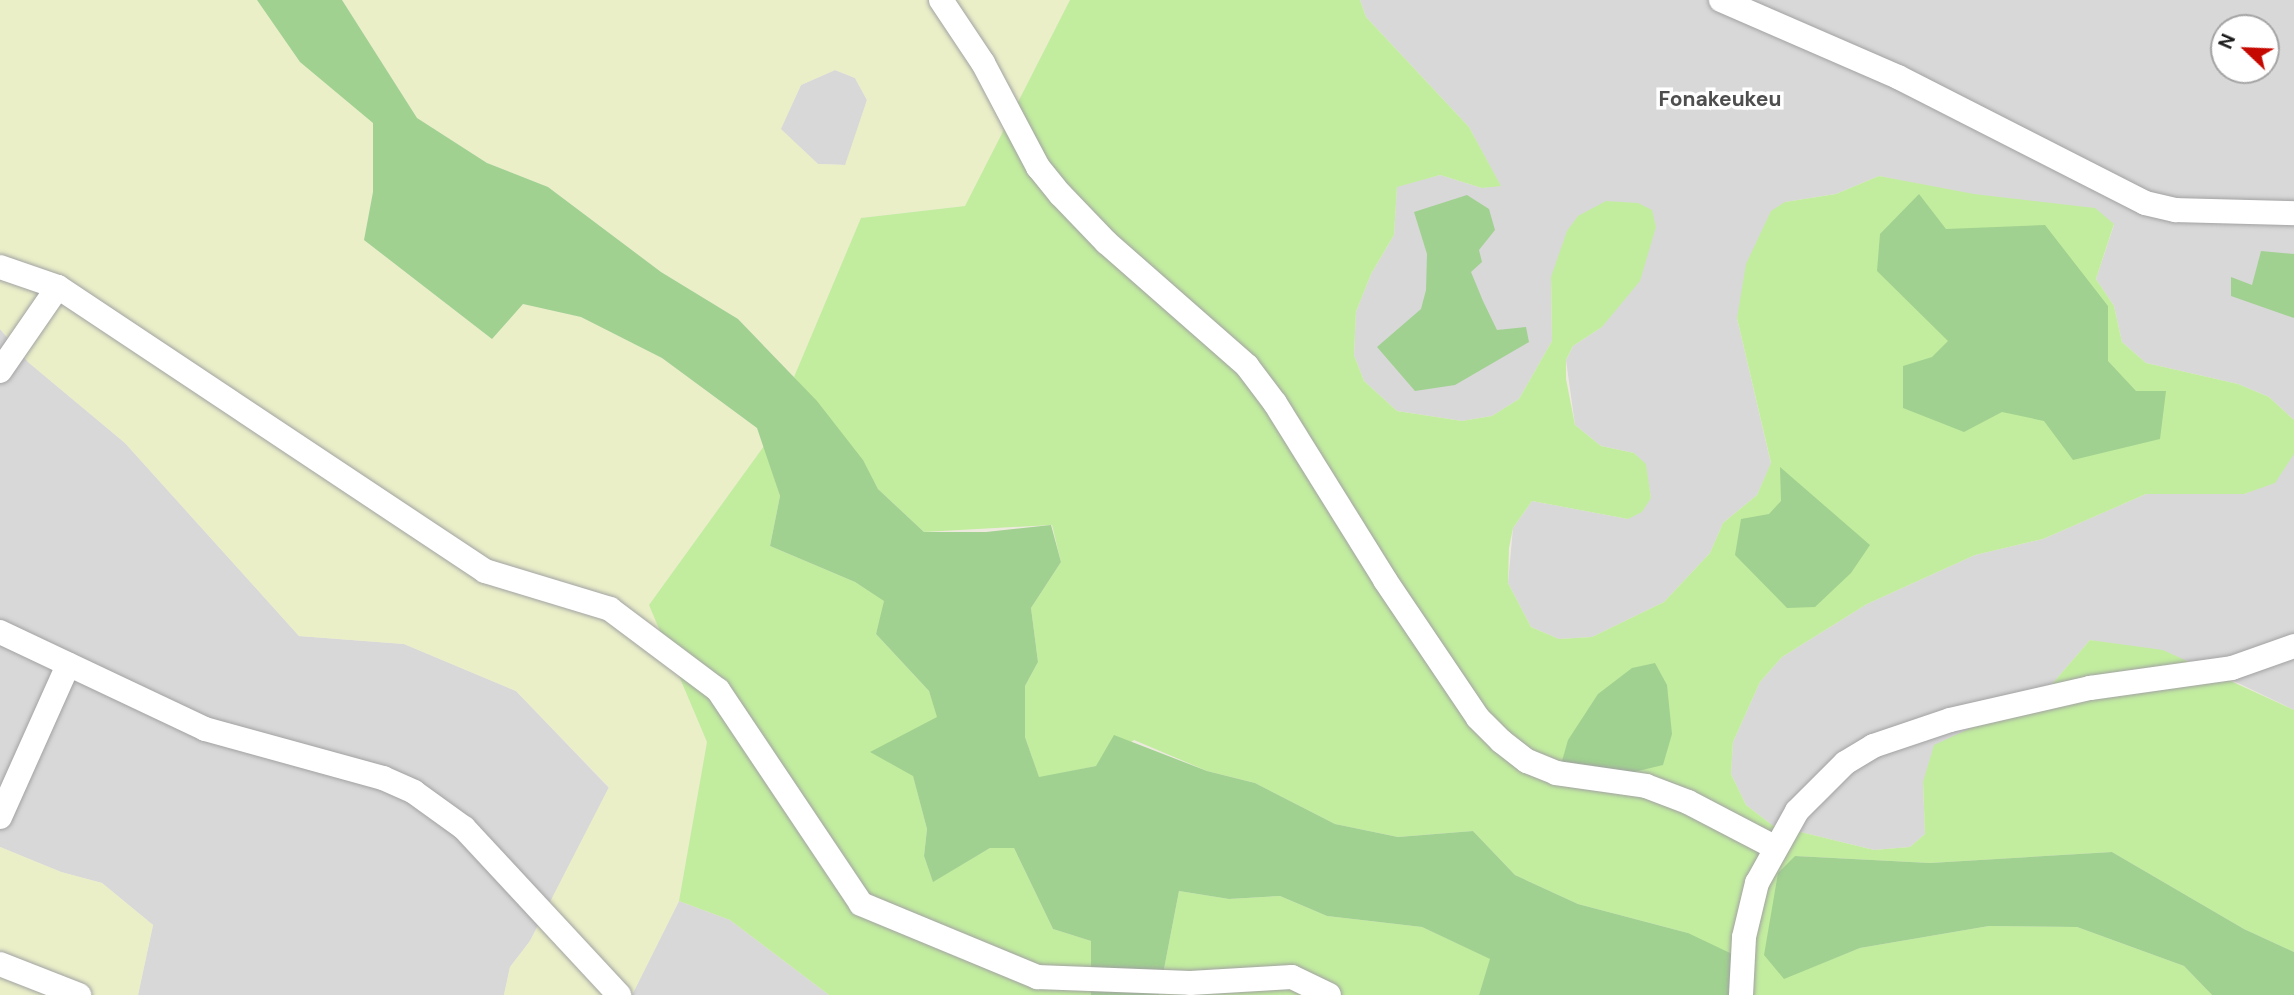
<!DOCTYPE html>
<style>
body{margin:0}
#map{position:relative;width:2294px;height:995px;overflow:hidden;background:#eee9df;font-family:"DM Sans",sans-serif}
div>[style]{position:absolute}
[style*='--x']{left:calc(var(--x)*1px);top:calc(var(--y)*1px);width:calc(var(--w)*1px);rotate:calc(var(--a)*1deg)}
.residential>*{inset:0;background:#d9d8d8}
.farmland>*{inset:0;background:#eaefc8}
.grass>*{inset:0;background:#c2ed9f}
.forest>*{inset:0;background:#a0d190}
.roads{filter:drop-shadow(0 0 2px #a2a2a2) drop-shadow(0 0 2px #a2a2a2)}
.minor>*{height:24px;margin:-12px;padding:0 12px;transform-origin:12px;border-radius:12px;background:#fff}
span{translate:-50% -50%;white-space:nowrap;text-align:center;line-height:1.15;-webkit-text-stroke:7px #fff;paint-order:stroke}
.quarter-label{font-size:21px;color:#4e4e4e;font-weight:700}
.north{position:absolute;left:2210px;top:14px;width:70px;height:70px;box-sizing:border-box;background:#fff;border:2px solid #a4a4a4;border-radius:50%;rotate:293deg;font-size:19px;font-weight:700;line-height:28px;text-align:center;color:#1b1b1b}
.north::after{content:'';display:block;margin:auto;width:24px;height:32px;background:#c60900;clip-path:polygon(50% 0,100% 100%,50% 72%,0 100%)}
</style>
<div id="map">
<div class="residential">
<i style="clip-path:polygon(evenodd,1360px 0,2294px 0,2294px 420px,2269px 397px,2238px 384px,2146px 363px,2122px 342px,2114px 306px,2096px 279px,2114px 225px,1879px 176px,1836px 194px,1785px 202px,1737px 318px,1771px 464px,1757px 495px,1723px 523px,1710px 553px,1664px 602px,1592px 637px,1559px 639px,1531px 627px,1508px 583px,1513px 528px,1532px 501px,1628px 519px,1651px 498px,1645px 464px,1634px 453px,1601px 446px,1575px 425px,1566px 360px,1573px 346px,1602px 327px,1551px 277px,1552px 341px,1519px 399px,1492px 416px,1462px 421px,1397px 411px,1364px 381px,1354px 355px,1356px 312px,1371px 274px,1394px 235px,1397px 186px,1440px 175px,1482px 188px,1500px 185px,1469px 127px,1366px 17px,1360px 0,2224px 28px,2266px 28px,2266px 70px,2224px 70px,2224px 28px)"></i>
<i style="clip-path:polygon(835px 70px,855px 78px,867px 100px,846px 165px,818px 164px,780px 129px,801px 85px)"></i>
<i style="clip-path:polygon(0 329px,28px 362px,125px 443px,299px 636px,404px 644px,516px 691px,609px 788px,530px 941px,510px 967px,504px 995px,138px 995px,153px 925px,102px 883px,61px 872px,0 847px)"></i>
<i style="clip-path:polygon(2294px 446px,2294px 710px,2194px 662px,2090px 640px,2052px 684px,1923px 782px,1925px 834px,1910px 847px,1874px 850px,1772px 825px,1746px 805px,1731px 774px,1733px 742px,1760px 682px,1782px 657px,1867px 604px,1975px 555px,2043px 539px,2146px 494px,2244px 494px,2275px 482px)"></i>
<i style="clip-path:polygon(679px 901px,730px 920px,829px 995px,632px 995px)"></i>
</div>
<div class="farmland">
<i style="clip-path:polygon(0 0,257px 0,373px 123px,373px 192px,364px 240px,491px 338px,523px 304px,581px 317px,662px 358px,757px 428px,764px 446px,649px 605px,707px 742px,679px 901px,632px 995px,504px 995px,510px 967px,530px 941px,609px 787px,516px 691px,404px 644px,299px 636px,125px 443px,28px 362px,0 329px)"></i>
<i style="clip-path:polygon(evenodd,342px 0,1070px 0,965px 206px,861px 218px,794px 377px,738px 319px,661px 272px,548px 187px,487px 163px,417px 118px,342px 0,835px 70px,855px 78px,867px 100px,845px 165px,818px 164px,781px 129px,801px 85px,835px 70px)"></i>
<i style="clip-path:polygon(0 847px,61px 872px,102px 883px,153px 925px,138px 995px,0 995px)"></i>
</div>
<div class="grass">
<i style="clip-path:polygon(1070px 0,1360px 0,1366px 17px,1469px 127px,1501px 186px,1482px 188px,1440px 175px,1397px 187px,1394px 235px,1371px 274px,1356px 312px,1354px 355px,1364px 381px,1397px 411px,1462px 421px,1492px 416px,1519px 399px,1552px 341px,1551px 277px,1567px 231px,1578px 216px,1606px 201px,1638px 203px,1652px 210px,1656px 227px,1640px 281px,1602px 327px,1573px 346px,1566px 360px,1566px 379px,1575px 425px,1601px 446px,1634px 453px,1646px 464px,1651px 498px,1642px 512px,1628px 519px,1532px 501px,1513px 528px,1509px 548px,1508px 583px,1531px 627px,1559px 639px,1592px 637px,1664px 602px,1710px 553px,1723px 523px,1757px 495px,1771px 463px,1737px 318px,1746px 264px,1771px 211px,1785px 202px,1836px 194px,1879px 176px,1974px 194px,2095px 208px,2114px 224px,2096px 279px,2114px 306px,2122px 342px,2146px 363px,2238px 384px,2269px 397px,2294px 420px,2294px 454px,2275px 483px,2244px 494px,2146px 494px,2043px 539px,1975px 555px,1867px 604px,1782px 657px,1760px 682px,1733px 742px,1731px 774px,1746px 805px,1772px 825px,1874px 850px,1910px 847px,1925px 834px,1923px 782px,1934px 745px,2029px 701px,2052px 684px,2090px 640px,2163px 650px,2294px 710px,2294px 952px,2244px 929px,2112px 852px,1930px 863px,1795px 856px,1784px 978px,1860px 948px,1989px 926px,2077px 927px,2184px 966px,2212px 995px,1751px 995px,1688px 933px,1578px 904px,1515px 875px,1473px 831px,1398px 837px,1335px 824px,1255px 783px,1207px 771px,1134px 740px,1096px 766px,1039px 778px,1025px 737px,1025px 686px,1038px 662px,1031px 608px,1061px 562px,1052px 525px,924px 532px,878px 489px,862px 460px,794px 377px,861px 218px,965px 206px)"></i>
<i style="clip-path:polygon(764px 446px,780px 496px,770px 546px,855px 582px,885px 601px,876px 634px,929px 691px,938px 716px,913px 775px,927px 829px,924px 856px,933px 881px,990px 848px,1014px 848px,1053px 929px,1091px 941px,1091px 995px,829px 995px,730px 920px,679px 901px,707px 742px,649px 605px)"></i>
<i style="clip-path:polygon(1179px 891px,1229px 899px,1280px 896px,1327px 916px,1422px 927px,1491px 959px,1479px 995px,1159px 995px)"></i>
</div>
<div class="forest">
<i style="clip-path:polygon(257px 0,342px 0,417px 118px,487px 163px,548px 187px,661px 272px,738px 319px,817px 401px,863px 460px,878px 489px,924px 532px,986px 532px,1051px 525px,1061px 562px,1031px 608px,1038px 662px,1025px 686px,1025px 737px,1039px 777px,1096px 766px,1114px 735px,1207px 771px,1255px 783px,1335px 824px,1398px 837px,1473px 831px,1515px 875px,1578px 904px,1688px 933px,1749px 962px,1751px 995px,1479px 995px,1490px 959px,1422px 927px,1327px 916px,1280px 896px,1229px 899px,1179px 891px,1159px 995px,1091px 995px,1091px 941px,1053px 929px,1014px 848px,990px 848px,933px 882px,924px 856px,927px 829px,913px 776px,870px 752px,937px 717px,929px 691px,876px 634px,884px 601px,855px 582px,770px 546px,780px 496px,757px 428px,662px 358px,581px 317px,523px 304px,492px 339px,364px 240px,373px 192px,373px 123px,300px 62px)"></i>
<i style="clip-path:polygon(1919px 194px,1946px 229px,2045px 225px,2108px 306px,2108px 361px,2136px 391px,2166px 391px,2160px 439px,2073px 460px,2044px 421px,2002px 412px,1964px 432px,1903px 408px,1903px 366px,1932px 357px,1948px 341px,1877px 271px,1880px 234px)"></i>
<i style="clip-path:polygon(1467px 195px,1489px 209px,1495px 230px,1479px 250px,1482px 262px,1471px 272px,1483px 301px,1497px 330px,1526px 327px,1529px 342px,1455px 385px,1415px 391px,1377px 347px,1421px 309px,1426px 290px,1427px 254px,1414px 212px)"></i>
<i style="clip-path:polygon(2261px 251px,2294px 254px,2294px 318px,2231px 296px,2231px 277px,2252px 285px)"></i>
<i style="clip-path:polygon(1780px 467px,1870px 545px,1851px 573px,1815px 607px,1787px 608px,1735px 555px,1741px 519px,1769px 514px,1781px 501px)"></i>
<i style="clip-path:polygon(1655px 663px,1667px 685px,1672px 734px,1663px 765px,1601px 780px,1562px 761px,1568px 740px,1598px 694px,1632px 668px)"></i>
<i style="clip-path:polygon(2112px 852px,2244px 929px,2294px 952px,2294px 995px,2212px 995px,2184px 966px,2077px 927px,1989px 926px,1860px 948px,1784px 979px,1764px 955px,1778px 873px,1795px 856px,1930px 863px)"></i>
</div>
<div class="roads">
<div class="minor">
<i style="--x:941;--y:0;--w:76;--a:56.3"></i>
<i style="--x:983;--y:63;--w:118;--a:62.1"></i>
<i style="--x:1038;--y:167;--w:36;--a:51"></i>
<i style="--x:1061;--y:195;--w:65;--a:46.2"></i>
<i style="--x:1106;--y:242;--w:188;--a:41.3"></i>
<i style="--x:1247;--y:366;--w:46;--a:52.9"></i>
<i style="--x:1275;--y:403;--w:208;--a:58.1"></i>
<i style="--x:1385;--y:580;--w:166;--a:56"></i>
<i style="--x:1478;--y:718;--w:33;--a:45"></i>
<i style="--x:1501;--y:741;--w:33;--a:38"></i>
<i style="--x:1527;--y:761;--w:31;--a:22"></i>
<i style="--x:1556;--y:773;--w:91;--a:8.2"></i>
<i style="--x:1646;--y:786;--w:45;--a:20.9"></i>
<i style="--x:1688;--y:802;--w:97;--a:27.6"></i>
<i style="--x:1721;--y:0;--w:193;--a:23.5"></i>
<i style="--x:1898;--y:77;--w:277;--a:27"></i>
<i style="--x:2145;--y:203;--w:32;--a:13"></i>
<i style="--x:2176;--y:210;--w:118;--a:1.5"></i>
<i style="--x:0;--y:267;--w:61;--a:19"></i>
<i style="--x:58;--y:287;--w:513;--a:33.63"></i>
<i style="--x:485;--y:571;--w:131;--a:16.9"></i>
<i style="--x:610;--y:609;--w:135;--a:36.9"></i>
<i style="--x:718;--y:690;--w:257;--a:56.2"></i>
<i style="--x:861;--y:904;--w:191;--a:22.5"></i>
<i style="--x:1037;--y:977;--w:153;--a:2.2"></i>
<i style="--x:1190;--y:983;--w:102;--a:-3.4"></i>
<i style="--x:1292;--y:977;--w:41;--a:25.9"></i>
<i style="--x:0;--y:371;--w:102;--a:-55.4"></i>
<i style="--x:0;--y:632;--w:227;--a:25.3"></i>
<i style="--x:205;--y:729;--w:185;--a:15.4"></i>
<i style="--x:383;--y:778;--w:34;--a:24"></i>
<i style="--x:414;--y:792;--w:62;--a:35.8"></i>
<i style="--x:464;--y:828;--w:228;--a:47.1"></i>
<i style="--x:0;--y:817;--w:167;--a:-65.9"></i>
<i style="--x:0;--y:964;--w:85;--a:21.4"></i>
<i style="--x:1741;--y:995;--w:58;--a:-87"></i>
<i style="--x:1744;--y:937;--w:56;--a:-76.5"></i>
<i style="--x:1757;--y:883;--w:82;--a:-60.9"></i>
<i style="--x:1797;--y:811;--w:68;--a:-45"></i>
<i style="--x:1845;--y:763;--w:33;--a:-31"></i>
<i style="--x:1873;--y:746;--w:81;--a:-18.7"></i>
<i style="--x:1950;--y:720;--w:144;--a:-12.9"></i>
<i style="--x:2090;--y:688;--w:143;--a:-8"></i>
<i style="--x:2232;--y:668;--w:66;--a:-19.5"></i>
</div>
</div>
<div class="quarter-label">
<span style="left:1720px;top:99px">Fonakeukeu</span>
</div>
<div class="north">N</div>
</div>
